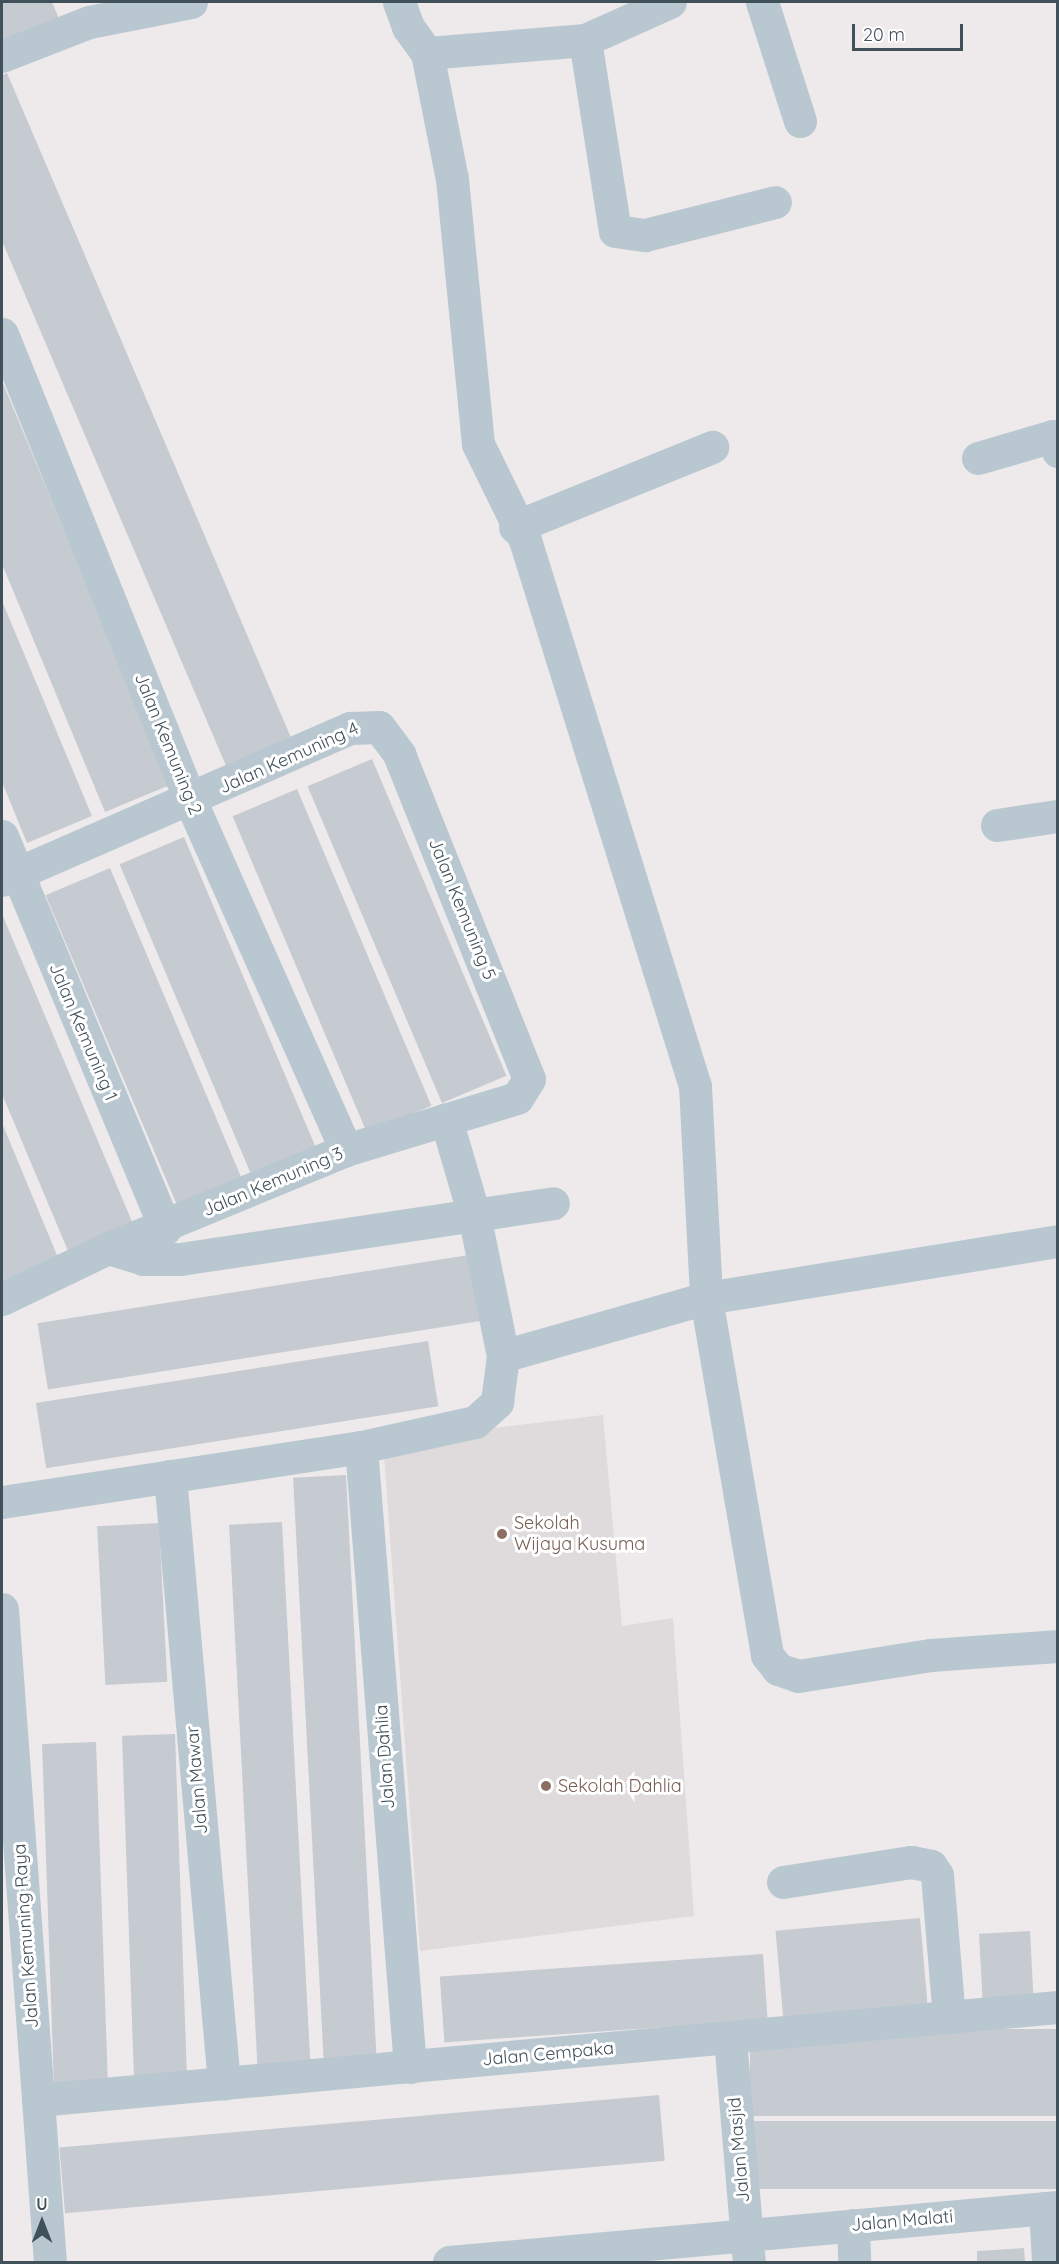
<!DOCTYPE html>
<style>
body{margin:0}
#map{position:relative;width:1059px;height:2264px;overflow:hidden;background:#eeeaeb;font-family:Quicksand,sans-serif}
div>[style]{position:absolute}
[style*='--x']{left:calc(var(--x)*1px);top:calc(var(--y)*1px);width:calc(var(--w)*1px);rotate:calc(var(--a)*1deg)}
.education>*{inset:0;background:#dfdbdd}
.building>*{inset:0;background:#c6cbd1;transform-origin:0 0}
.minor>*{height:33px;margin:-16.5px;padding:0 16.5px;transform-origin:16.5px;border-radius:16.5px;background:#b9c8d0}
.dots>*{width:16px;height:16px;translate:-50% -50%;box-sizing:border-box;border:3px solid #fff;border-radius:50%}
span{translate:-50% -50%;white-space:nowrap;text-align:center;line-height:1.15;-webkit-text-stroke:6px #fff;paint-order:stroke}
.street-label{font-size:18px;color:#41515a}
.education-label{font-size:18px;color:#785e54}
.left{translate:0 -50%;text-align:left}
.frame{position:absolute;inset:0;border:3px solid #41515a;pointer-events:none}
.north{position:absolute;left:12px;top:2192px;width:60px;height:60px;-webkit-text-stroke:4px #fff;paint-order:stroke;rotate:0deg;font-size:16px;font-weight:700;line-height:24px;text-align:center;color:#41515a}
.north::after{content:'';display:block;margin:auto;width:21px;height:27px;background:#41515a;clip-path:polygon(50% 0,100% 100%,50% 72%,0 100%)}
.scale{position:absolute;left:852px;top:24px;width:111px;height:27px;box-sizing:border-box;border:3px solid #41515a;border-top:0;padding-left:8px;font-size:18px;line-height:21px;white-space:nowrap;color:#41515a;-webkit-text-stroke:4px #fff;paint-order:stroke}
</style>
<div id="map">
<div class="education">
<i style="clip-path:polygon(603px 1415px,622px 1626px,673px 1618px,694px 1916px,420px 1951px,383px 1441px)"></i>
</div>
<div class="building">
<i style="clip-path:polygon(2px 2px,52px 2px,60px 21px,2px 46px)"></i>
<i style="clip-path:polygon(7px 73px,295px 747px,230px 775px,2px 241px,2px 75px)"></i>
<i style="clip-path:polygon(2px 381px,170px 785px,105px 812px,2px 564px)"></i>
<i style="clip-path:polygon(2px 601px,92px 816px,27px 843px,2px 782px)"></i>
<i style="left:372px;top:759px;width:344px;height:70px;rotate:67deg"></i>
<i style="left:297px;top:789px;width:344px;height:70px;rotate:67deg"></i>
<i style="left:184px;top:837px;width:345px;height:70px;rotate:67deg"></i>
<i style="left:110px;top:868px;width:344px;height:70px;rotate:67deg"></i>
<i style="clip-path:polygon(2px 914px,136px 1231px,71px 1258px,2px 1094px)"></i>
<i style="clip-path:polygon(2px 1123px,59px 1260px,2px 1284px)"></i>
<i style="left:475px;top:1254px;width:67px;height:443px;rotate:81deg"></i>
<i style="left:428px;top:1341px;width:66px;height:397px;rotate:81deg"></i>
<i style="left:346px;top:1475px;width:595px;height:53px;rotate:87deg"></i>
<i style="left:282px;top:1522px;width:555px;height:53px;rotate:87deg"></i>
<i style="left:159px;top:1523px;width:159px;height:62px;rotate:87deg"></i>
<i style="left:175px;top:1734px;width:351px;height:53px;rotate:88deg"></i>
<i style="left:96px;top:1742px;width:351px;height:54px;rotate:88deg"></i>
<i style="left:920px;top:1918px;width:91px;height:145px;rotate:85deg"></i>
<i style="left:1030px;top:1931px;width:66px;height:51px;rotate:87deg"></i>
<i style="left:763px;top:1954px;width:66px;height:324px;rotate:86deg"></i>
<i style="left:1058px;top:2029px;width:87px;height:308px;rotate:90deg"></i>
<i style="left:659px;top:2095px;width:66px;height:602px;rotate:85deg"></i>
<i style="left:1058px;top:2121px;width:68px;height:306px;rotate:90deg"></i>
<i style="clip-path:polygon(1024px 2248px,1025px 2262px,977px 2262px,977px 2251px)"></i>
</div>
<div class="minor">
<i style="--x:399;--y:2;--w:27;--a:70"></i>
<i style="--x:408;--y:27;--w:32;--a:54"></i>
<i style="--x:427;--y:53;--w:128;--a:78.8"></i>
<i style="--x:452;--y:179;--w:266;--a:84.4"></i>
<i style="--x:478;--y:444;--w:107;--a:63.9"></i>
<i style="--x:525;--y:540;--w:572;--a:72.71"></i>
<i style="--x:695;--y:1086;--w:212;--a:87"></i>
<i style="--x:706;--y:1298;--w:362;--a:80.3"></i>
<i style="--x:767;--y:1655;--w:18;--a:52"></i>
<i style="--x:778;--y:1669;--w:21;--a:19"></i>
<i style="--x:798;--y:1676;--w:135;--a:-9"></i>
<i style="--x:931;--y:1655;--w:127;--a:-4.1"></i>
<i style="--x:762;--y:2;--w:125;--a:72.3"></i>
<i style="--x:585;--y:40;--w:193;--a:81.1"></i>
<i style="--x:615;--y:231;--w:30;--a:8"></i>
<i style="--x:645;--y:235;--w:134;--a:-14.2"></i>
<i style="--x:427;--y:53;--w:159;--a:-4.7"></i>
<i style="--x:585;--y:40;--w:93;--a:-24.1"></i>
<i style="--x:2;--y:56;--w:93;--a:-21.3"></i>
<i style="--x:89;--y:22;--w:104;--a:-11.1"></i>
<i style="--x:2;--y:334;--w:505;--a:68.01"></i>
<i style="--x:191;--y:802;--w:381;--a:66"></i>
<i style="--x:978;--y:458;--w:78;--a:-16.3"></i>
<i style="--x:1053;--y:436;--w:16;--a:72"></i>
<i style="--x:515;--y:527;--w:213;--a:-22.1"></i>
<i style="--x:997;--y:825;--w:62;--a:-8.4"></i>
<i style="--x:2;--y:836;--w:425;--a:67.4"></i>
<i style="--x:2;--y:880;--w:380;--a:-23.6"></i>
<i style="--x:350;--y:728;--w:29;--a:-2"></i>
<i style="--x:379;--y:727;--w:34;--a:53"></i>
<i style="--x:399;--y:754;--w:350;--a:68.2"></i>
<i style="--x:529;--y:1079;--w:22;--a:122"></i>
<i style="--x:517;--y:1098;--w:179;--a:163.1"></i>
<i style="--x:346;--y:1150;--w:257;--a:157.6"></i>
<i style="--x:108;--y:1248;--w:118;--a:154.3"></i>
<i style="--x:108;--y:1248;--w:37;--a:17"></i>
<i style="--x:143;--y:1259;--w:37;--a:0"></i>
<i style="--x:180;--y:1259;--w:377;--a:-8.5"></i>
<i style="--x:503;--y:1356;--w:211;--a:-15.9"></i>
<i style="--x:706;--y:1298;--w:357;--a:-9.2"></i>
<i style="--x:361;--y:1447;--w:622;--a:85.48"></i>
<i style="--x:170;--y:1476;--w:610;--a:84.92"></i>
<i style="--x:2;--y:1502;--w:363;--a:-8.7"></i>
<i style="--x:361;--y:1447;--w:117;--a:-12.4"></i>
<i style="--x:475;--y:1422;--w:30;--a:-42"></i>
<i style="--x:497;--y:1402;--w:46;--a:-82.6"></i>
<i style="--x:503;--y:1356;--w:144;--a:-101.6"></i>
<i style="--x:474;--y:1215;--w:100;--a:-106.3"></i>
<i style="--x:2;--y:1609;--w:655;--a:85.8"></i>
<i style="--x:783;--y:1882;--w:130;--a:-8.9"></i>
<i style="--x:911;--y:1862;--w:20;--a:11"></i>
<i style="--x:931;--y:1866;--w:11;--a:56"></i>
<i style="--x:937;--y:1875;--w:143;--a:85.2"></i>
<i style="--x:730;--y:2038;--w:225;--a:85.2"></i>
<i style="--x:38;--y:2100;--w:1024;--a:-5.21"></i>
<i style="--x:1045;--y:2208;--w:54;--a:86.8"></i>
<i style="--x:853;--y:2225;--w:37;--a:88"></i>
<i style="--x:449;--y:2262;--w:611;--a:-5.16"></i>
</div>
<div class="dots">
<i style="left:502px;top:1534px;background:#8d6e63"></i>
<i style="left:546px;top:1786px;background:#8d6e63"></i>
</div>
<div class="street-label">
<span style="left:168px;top:744px;rotate:68deg">Jalan Kemuning 2</span>
<span style="left:289px;top:758px;rotate:-24deg">Jalan Kemuning 4</span>
<span style="left:462px;top:909px;rotate:68deg">Jalan Kemuning 5</span>
<span style="left:83px;top:1032px;rotate:67deg">Jalan Kemuning 1</span>
<span style="left:273px;top:1182px;rotate:-23deg">Jalan Kemuning 3</span>
<span style="left:385px;top:1757px;rotate:-94deg">Jalan Dahlia</span>
<span style="left:197px;top:1780px;rotate:-95deg">Jalan Mawar</span>
<span style="left:26px;top:1936px;rotate:-94deg">Jalan Kemuning Raya</span>
<span style="left:548px;top:2054px;rotate:-5deg">Jalan Cempaka</span>
<span style="left:739px;top:2150px;rotate:-95deg">Jalan Masjid</span>
<span style="left:902px;top:2221px;rotate:-5deg">Jalan Malati</span>
</div>
<div class="education-label">
<span class="left" style="left:514px;top:1534px">Sekolah<br>Wijaya Kusuma</span>
<span class="left" style="left:558px;top:1786px">Sekolah Dahlia</span>
</div>
<div class="frame"></div>
<div class="north">U</div>
<div class="scale">20 m</div>
</div>
